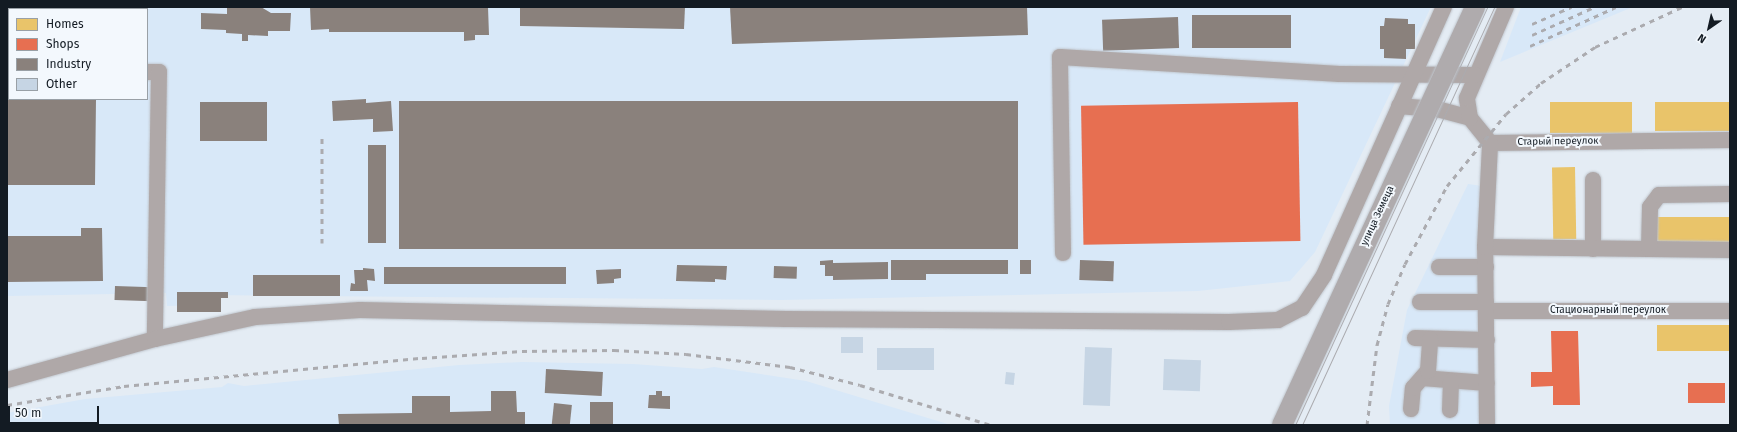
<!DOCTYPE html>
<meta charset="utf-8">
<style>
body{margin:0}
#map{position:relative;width:1737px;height:432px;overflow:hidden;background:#e4ecf4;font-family:"Fira Sans",sans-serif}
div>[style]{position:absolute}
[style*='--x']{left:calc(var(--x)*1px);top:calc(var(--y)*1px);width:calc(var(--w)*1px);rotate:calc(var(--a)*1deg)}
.built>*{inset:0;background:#d8e8f8}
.homes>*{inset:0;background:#e9c46a;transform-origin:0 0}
.shops>*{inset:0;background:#e76f51;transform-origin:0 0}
.industry>*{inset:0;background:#8a817c;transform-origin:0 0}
.building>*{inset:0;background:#c6d5e4;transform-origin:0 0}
.roads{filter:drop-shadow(0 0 1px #c0c6cd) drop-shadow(0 0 1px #c0c6cd)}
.minor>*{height:16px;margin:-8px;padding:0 8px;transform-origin:8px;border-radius:8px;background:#afa8a8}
.tram>*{height:1px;margin:-0.5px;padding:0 0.5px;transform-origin:0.5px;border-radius:0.5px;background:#ababaf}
.rail>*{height:3px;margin-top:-1.5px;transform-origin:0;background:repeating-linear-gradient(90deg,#ababaf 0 5px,transparent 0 10px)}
.bridges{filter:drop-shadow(0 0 1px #c0c6cd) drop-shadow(0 0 1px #c0c6cd)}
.major-bridge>*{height:20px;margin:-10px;padding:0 10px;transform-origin:10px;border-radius:10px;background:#afabad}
span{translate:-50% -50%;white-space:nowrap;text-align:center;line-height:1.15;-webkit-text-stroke:4px #f3f8fd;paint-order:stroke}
.street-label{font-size:10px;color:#131b23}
.frame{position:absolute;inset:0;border:8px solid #131b23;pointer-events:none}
.legend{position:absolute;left:8px;top:8px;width:140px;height:92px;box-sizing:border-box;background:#f3f8fd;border:1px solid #99a0a6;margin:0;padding:5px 7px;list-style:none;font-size:12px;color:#131b23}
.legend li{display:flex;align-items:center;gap:8px;height:20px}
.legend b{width:20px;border:1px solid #99a0a6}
.north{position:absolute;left:1689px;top:8px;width:40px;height:40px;-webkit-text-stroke:3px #f3f8fd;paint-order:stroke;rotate:214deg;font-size:11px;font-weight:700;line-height:16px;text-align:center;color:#131b23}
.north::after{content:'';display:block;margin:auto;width:14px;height:18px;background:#131b23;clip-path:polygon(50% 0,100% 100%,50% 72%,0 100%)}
.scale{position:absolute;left:8px;top:406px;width:91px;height:18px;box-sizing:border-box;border:2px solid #131b23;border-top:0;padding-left:5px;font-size:12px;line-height:14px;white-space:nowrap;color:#131b23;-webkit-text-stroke:3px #f3f8fd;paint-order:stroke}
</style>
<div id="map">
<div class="built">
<i style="clip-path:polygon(evenodd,7px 7px,1431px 7px,1315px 252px,1290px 281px,1198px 291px,781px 300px,210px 295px,211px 305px,167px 306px,166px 293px,7px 296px,7px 7px,9px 9px,147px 9px,147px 99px,9px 99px,9px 9px)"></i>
<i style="clip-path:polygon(1521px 7px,1633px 7px,1500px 62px)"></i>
<i style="clip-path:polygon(1468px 184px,1482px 186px,1486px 210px,1496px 425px,1390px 425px,1389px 406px,1407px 310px)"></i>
<i style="clip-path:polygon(522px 362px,633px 364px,702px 369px,714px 367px,806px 381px,951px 425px,7px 425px,7px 413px,85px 399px,222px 387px,228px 383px,244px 386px,459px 365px)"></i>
</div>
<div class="homes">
<i style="left:1550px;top:102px;width:82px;height:31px"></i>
<i style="left:1730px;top:102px;width:29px;height:75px;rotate:90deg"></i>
<i style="left:1575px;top:167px;width:72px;height:23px;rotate:89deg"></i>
<i style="left:1655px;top:217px;width:75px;height:27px"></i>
<i style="left:1730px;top:325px;width:26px;height:73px;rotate:90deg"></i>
</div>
<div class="shops">
<i style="left:1298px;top:102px;width:139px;height:217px;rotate:89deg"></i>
<i style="clip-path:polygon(1551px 331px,1578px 331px,1580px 405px,1553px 405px,1553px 386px,1531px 387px,1531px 372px,1552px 372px)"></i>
<i style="left:1725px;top:383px;width:20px;height:37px;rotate:90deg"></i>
</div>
<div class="industry">
<i style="left:77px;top:7px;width:37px;height:2px"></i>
<i style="clip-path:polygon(227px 7px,261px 7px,271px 13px,291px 13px,290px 31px,268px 31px,268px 36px,248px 35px,248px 41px,242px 41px,242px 34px,226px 33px,226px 30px,201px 29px,201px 13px,227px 14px)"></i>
<i style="clip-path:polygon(310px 7px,488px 7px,489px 35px,475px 35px,475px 40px,464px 41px,464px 32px,329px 32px,329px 29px,311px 30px)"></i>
<i style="clip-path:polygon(520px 7px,685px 7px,684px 29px,520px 26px)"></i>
<i style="clip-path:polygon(730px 7px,1027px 7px,1028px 35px,732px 44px)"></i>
<i style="left:1291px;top:15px;width:33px;height:99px;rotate:90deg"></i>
<i style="left:1178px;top:17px;width:31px;height:76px;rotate:88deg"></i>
<i style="clip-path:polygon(1385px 18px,1408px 19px,1408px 24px,1415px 24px,1415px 49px,1406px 49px,1406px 59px,1384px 58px,1384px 49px,1380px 49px,1380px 26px,1384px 26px)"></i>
<i style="clip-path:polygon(7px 94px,9px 99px,96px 99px,95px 185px,7px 185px)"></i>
<i style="clip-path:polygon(366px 99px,366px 103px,391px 101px,393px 131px,373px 132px,373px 119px,333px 121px,332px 101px)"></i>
<i style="left:399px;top:101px;width:619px;height:148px"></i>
<i style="left:200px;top:102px;width:67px;height:39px"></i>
<i style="left:368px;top:145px;width:18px;height:98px"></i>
<i style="clip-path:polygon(81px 228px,102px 228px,103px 281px,7px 282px,7px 236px,81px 236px)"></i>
<i style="clip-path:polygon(833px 260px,833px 263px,888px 262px,888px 279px,833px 280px,833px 276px,825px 276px,825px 265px,820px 265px,820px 261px)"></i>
<i style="clip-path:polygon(891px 260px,1008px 260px,1008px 274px,926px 274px,926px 280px,891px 280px)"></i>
<i style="left:1031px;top:260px;width:14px;height:11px;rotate:90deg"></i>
<i style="left:1080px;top:260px;width:34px;height:20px;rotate:2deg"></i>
<i style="clip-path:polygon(677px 265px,727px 266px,726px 280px,715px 279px,715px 282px,676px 281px)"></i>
<i style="left:774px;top:266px;width:23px;height:12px;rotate:2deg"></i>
<i style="left:566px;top:267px;width:17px;height:182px;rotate:90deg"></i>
<i style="clip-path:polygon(363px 268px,374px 269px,375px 281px,367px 280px,368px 291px,350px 291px,351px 283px,355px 284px,354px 270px,363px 270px)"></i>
<i style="clip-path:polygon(621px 269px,621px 278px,614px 279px,614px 283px,597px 284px,596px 270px)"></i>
<i style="left:340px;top:275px;width:21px;height:87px;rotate:90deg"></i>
<i style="left:115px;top:286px;width:38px;height:14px;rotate:2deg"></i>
<i style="clip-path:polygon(177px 292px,228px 292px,228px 298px,221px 298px,221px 312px,177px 312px)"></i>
<i style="left:546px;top:369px;width:57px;height:24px;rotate:3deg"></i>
<i style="clip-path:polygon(491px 391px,516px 391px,517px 412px,525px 412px,525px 425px,339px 425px,338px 414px,412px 413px,412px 396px,450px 396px,450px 412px,491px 411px)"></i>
<i style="clip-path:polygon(656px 391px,662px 391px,662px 396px,670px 396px,670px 409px,648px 408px,649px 395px,656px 395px)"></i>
<i style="left:590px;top:402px;width:23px;height:23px"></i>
<i style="left:554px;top:403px;width:18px;height:22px;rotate:6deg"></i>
</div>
<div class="building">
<i style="left:841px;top:337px;width:22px;height:16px"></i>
<i style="left:1085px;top:347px;width:27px;height:58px;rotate:2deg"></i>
<i style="left:934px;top:348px;width:22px;height:57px;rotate:90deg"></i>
<i style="left:1164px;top:359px;width:37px;height:31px;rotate:2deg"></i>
<i style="left:1006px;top:372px;width:9px;height:12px;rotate:6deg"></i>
</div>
<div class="roads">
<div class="minor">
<i style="--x:7;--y:71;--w:2;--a:0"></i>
<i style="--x:147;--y:72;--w:12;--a:0"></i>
<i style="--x:159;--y:72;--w:267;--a:90.9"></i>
<i style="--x:1399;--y:106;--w:38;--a:5"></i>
<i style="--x:1437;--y:109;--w:34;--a:15"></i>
<i style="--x:1470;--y:118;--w:32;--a:51"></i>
<i style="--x:1490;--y:143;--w:240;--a:-0.7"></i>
<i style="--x:1470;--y:118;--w:20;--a:-99"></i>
<i style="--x:1467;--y:98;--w:99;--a:-66.8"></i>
<i style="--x:1593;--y:180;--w:69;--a:90"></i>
<i style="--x:1485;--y:247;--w:245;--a:0.7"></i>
<i style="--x:1649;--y:249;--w:42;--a:-88.6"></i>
<i style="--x:1650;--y:207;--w:15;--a:-53"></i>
<i style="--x:1659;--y:195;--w:71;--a:-0.8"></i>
<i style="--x:1063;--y:253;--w:196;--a:-90.9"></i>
<i style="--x:1060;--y:57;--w:280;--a:3.5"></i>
<i style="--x:1339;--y:74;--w:136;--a:0.4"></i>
<i style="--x:1439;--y:267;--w:47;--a:0"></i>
<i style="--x:1420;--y:302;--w:66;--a:0"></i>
<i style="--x:1487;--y:311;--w:243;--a:0"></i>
<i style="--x:1415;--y:338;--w:72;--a:1.6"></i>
<i style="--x:1422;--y:378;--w:65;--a:4.4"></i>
<i style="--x:7;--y:380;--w:154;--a:-15.5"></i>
<i style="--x:155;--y:339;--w:102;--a:-12.4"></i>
<i style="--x:255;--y:317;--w:105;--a:-3.8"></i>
<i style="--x:360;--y:310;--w:426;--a:1.2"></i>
<i style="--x:786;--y:319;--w:443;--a:0.4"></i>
<i style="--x:1229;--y:322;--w:49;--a:-2.3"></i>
<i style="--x:1278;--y:320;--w:27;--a:-27"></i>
<i style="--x:1302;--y:308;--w:40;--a:-56"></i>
<i style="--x:1324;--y:275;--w:294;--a:-65.9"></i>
<i style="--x:1411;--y:409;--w:21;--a:-85"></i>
<i style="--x:1413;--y:388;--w:23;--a:-49"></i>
<i style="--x:1428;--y:371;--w:32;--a:-86"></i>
<i style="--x:1450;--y:410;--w:29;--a:-88"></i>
<i style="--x:1487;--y:425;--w:178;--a:-90.6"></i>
<i style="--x:1485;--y:247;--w:104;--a:-87.2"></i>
</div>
</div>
<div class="tram">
<i style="--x:1295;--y:425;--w:460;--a:-65.3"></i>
<i style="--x:1302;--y:425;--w:460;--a:-65.3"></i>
</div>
<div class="rail">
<i style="--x:1532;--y:24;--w:43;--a:-23.6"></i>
<i style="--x:1532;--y:35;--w:68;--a:-24.3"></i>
<i style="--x:1530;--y:46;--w:94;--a:-24.4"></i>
<i style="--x:322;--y:243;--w:105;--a:-90"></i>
<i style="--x:7;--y:405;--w:119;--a:-9.2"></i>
<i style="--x:124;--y:386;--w:299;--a:-5.4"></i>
<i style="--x:422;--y:358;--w:100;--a:-4"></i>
<i style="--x:522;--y:351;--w:92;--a:-0.6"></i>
<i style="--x:614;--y:350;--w:72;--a:3.2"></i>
<i style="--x:686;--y:354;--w:105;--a:7.1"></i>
<i style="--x:790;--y:367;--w:72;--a:14.4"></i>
<i style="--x:860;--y:385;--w:137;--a:17"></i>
<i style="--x:1367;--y:425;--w:81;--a:-82.9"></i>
<i style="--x:1377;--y:345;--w:42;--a:-75"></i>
<i style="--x:1388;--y:304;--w:43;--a:-67"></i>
<i style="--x:1405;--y:264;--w:89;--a:-61.7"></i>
<i style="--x:1447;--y:186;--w:93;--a:-50.7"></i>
<i style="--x:1506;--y:114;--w:47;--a:-41.5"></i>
<i style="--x:1541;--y:83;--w:65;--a:-33.7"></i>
<i style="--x:1595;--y:47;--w:96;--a:-24.7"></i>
</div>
<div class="bridges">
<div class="major-bridge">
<i style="--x:1282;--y:425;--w:460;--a:-65.2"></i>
</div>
</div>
<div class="street-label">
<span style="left:1558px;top:142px;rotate:-1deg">Старый переулок</span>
<span style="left:1378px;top:216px;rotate:-65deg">улица Земеца</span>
<span style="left:1608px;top:311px">Стационарный переулок</span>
</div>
<div class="frame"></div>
<ul class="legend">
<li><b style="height:11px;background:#e9c46a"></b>Homes</li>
<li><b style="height:11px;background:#e76f51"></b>Shops</li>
<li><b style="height:11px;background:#8a817c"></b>Industry</li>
<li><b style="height:11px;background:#c6d5e4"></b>Other</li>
</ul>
<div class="north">N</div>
<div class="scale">50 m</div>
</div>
